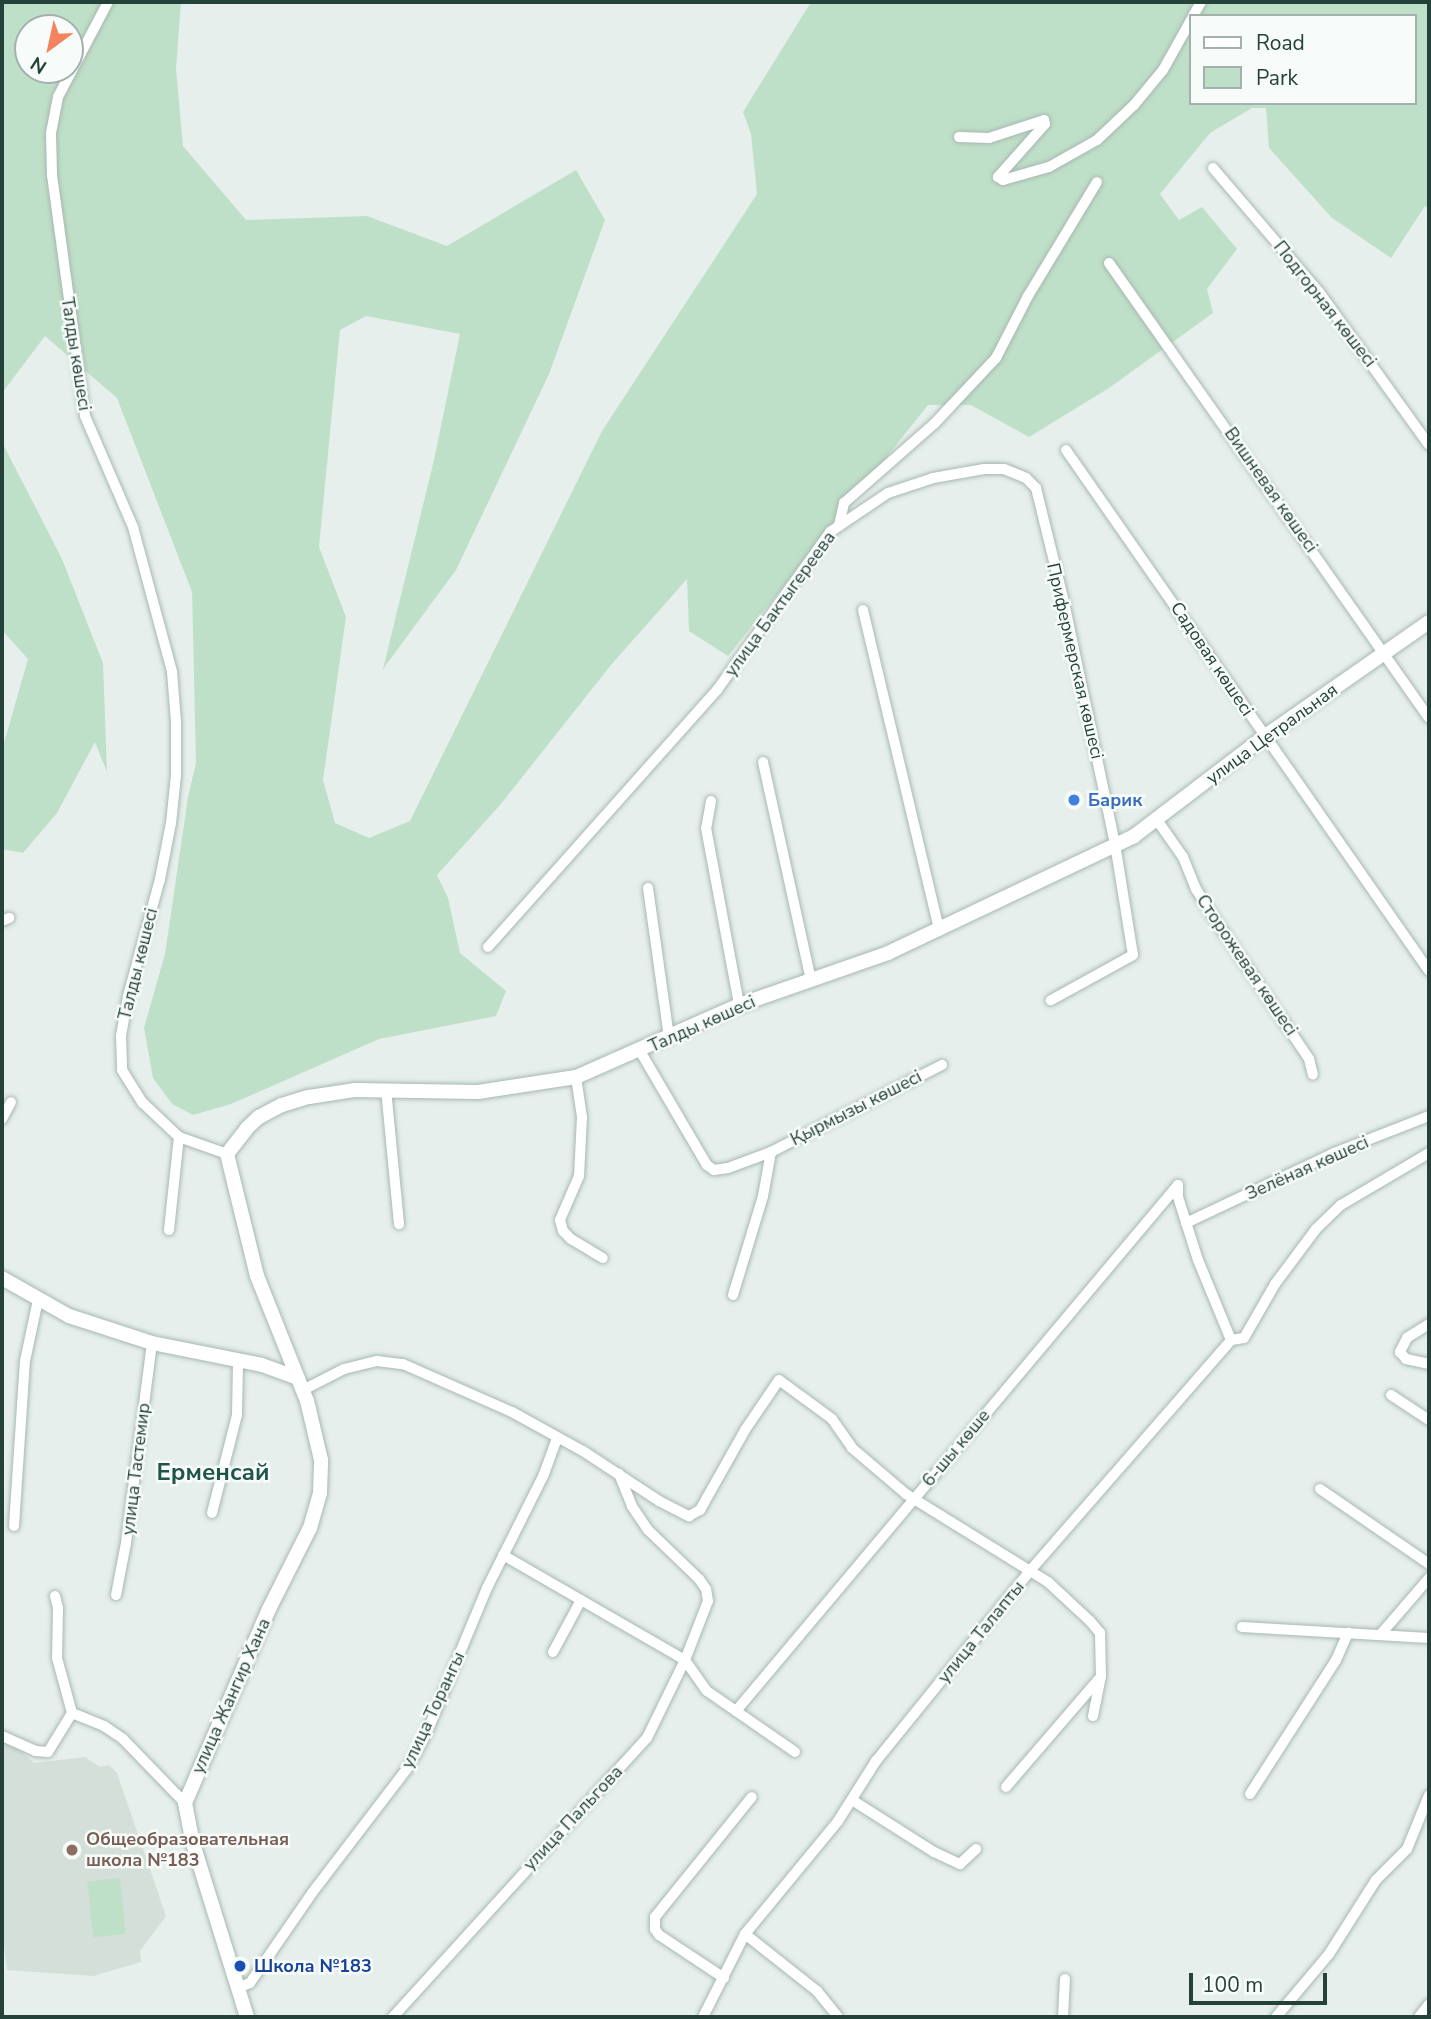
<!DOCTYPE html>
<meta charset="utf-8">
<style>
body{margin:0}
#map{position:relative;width:1431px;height:2019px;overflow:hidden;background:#e6efeb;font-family:"Nunito Sans",sans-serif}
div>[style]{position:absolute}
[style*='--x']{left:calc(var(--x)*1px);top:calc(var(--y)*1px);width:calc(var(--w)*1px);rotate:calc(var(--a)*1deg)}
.built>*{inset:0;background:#d4dfda}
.green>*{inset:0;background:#bfe0c8;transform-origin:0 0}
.roads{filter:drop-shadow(0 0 2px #a8b8b2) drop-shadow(0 0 2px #a8b8b2)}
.street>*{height:10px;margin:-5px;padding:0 5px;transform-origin:5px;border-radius:5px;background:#fff}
.secondary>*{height:14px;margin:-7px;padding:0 7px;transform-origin:7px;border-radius:7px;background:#fff}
.dots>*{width:19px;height:19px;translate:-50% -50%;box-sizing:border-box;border:4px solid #f7fbf9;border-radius:50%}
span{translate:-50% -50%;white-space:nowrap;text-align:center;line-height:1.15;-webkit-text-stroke:5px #f7fbf9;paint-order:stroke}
.street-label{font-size:18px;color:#24423a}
.shop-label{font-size:18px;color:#366cbe;font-weight:700}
.left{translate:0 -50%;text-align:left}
.education-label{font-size:18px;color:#785e54;font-weight:700}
.transit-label{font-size:18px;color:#164399;font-weight:700}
.district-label{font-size:24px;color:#1f5548;font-weight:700}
.frame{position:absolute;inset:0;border:4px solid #24423a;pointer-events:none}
.legend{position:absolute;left:1189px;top:14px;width:228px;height:91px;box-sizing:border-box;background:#f7fbf9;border:2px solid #a3b1ad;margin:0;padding:9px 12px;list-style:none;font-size:21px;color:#24423a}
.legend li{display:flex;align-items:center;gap:14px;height:35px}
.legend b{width:35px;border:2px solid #a3b1ad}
.north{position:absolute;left:14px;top:14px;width:70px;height:70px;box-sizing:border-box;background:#f7fbf9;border:2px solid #a3b1ad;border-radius:50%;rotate:213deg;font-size:19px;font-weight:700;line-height:28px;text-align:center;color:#24423a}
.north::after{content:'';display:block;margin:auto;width:24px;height:32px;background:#f4845f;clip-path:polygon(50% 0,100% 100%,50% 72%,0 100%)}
.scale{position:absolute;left:1189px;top:1973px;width:138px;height:32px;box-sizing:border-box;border:4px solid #24423a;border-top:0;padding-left:9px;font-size:21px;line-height:24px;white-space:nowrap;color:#24423a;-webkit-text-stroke:5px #f7fbf9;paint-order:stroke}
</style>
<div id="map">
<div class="built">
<i style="clip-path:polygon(2px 1742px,15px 1746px,34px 1763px,85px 1757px,100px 1767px,109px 1765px,117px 1773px,166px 1916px,140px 1951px,141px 1962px,93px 1976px,7px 1970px,2px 1928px)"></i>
</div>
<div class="green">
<i style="clip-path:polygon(evenodd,2px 2px,181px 2px,176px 69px,183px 146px,246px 220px,367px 216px,447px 246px,576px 170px,605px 220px,549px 374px,456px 570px,383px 669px,434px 460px,460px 334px,366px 316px,340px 330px,319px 547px,346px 617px,323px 780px,335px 823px,369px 838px,410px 821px,602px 431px,757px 194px,751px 134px,743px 112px,811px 2px,1429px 2px,1429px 209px,1425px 206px,1391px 258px,1332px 218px,1269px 148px,1266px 108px,1252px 108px,1210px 133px,1160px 194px,1179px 220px,1202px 207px,1237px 249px,1207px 289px,1213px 313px,1109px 388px,1029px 437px,971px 405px,928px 405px,728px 656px,689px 631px,687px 579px,611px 665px,500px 805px,437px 875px,448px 898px,460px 953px,506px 991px,496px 1016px,379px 1039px,231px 1104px,193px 1115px,172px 1104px,153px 1078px,144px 1028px,165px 954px,188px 797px,196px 763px,192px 592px,117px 398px,45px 336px,2px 393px,2px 2px,1191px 16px,1415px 16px,1415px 103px,1191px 103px,1191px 16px,2px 2px,28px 28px,70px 28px,70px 70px,28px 70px,28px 28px)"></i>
<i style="clip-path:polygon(2px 442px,62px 559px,103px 663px,107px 772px,95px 742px,57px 813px,23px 853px,2px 849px,2px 750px,28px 659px,2px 630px)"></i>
<i style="left:120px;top:1878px;width:56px;height:33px;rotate:84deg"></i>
</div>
<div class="roads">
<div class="street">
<i style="--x:108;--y:2;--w:107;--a:117.8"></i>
<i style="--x:58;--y:97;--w:38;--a:101"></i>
<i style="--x:51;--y:134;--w:41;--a:88.6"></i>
<i style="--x:52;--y:175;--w:243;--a:82.2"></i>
<i style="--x:85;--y:416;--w:121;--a:66.6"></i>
<i style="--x:133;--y:527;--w:150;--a:74.9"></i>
<i style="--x:172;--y:672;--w:50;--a:85.4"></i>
<i style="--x:176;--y:722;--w:53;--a:90"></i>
<i style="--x:176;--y:775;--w:48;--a:95.9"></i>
<i style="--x:171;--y:823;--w:57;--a:101.1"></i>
<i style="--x:160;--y:879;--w:121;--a:105.3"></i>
<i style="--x:128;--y:996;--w:41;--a:99.9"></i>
<i style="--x:121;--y:1036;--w:34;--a:88"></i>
<i style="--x:122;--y:1070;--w:39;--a:58"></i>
<i style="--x:143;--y:1103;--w:50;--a:43.4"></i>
<i style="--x:179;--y:1137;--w:51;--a:19.5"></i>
<i style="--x:1193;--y:16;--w:16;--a:-60"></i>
<i style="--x:959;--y:137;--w:30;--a:2"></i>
<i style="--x:989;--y:138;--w:58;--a:-18.1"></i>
<i style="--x:1044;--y:120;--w:4;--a:76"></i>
<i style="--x:1045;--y:124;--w:71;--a:131.6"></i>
<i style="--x:998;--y:177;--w:6;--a:31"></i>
<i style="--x:1003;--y:180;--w:48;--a:-15.8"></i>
<i style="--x:1049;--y:167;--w:55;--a:-29.4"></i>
<i style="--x:1097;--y:140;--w:51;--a:-43.4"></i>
<i style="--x:1134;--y:105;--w:45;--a:-50.4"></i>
<i style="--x:1163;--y:70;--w:57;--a:-60.8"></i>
<i style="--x:1213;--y:168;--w:163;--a:49.5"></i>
<i style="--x:1319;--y:292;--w:188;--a:54.3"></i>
<i style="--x:1109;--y:263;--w:556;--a:54.88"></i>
<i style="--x:1066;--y:450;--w:635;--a:55.13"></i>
<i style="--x:839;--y:525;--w:23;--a:-77"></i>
<i style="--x:844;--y:503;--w:120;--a:-41.3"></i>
<i style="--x:934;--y:424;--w:91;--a:-46.8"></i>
<i style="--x:996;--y:358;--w:70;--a:-62.7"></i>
<i style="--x:1028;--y:296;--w:133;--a:-58.8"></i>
<i style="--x:863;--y:610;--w:328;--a:76.6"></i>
<i style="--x:763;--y:762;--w:224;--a:77.6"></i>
<i style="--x:711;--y:801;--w:27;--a:100"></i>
<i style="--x:706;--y:828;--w:180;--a:79.4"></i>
<i style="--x:1157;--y:820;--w:45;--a:54.9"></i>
<i style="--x:1183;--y:857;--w:35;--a:68"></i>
<i style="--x:1196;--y:889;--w:31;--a:58"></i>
<i style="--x:1212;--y:915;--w:174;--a:56"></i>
<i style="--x:1309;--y:1059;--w:16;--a:76"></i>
<i style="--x:648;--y:888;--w:151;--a:82"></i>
<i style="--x:2;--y:921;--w:8;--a:-23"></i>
<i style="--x:488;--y:947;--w:344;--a:-48.3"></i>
<i style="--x:717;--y:690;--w:194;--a:-54.4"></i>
<i style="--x:830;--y:532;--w:70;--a:-33.9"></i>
<i style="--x:888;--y:493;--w:47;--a:-18.4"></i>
<i style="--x:933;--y:478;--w:52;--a:-10"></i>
<i style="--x:984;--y:469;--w:20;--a:0"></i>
<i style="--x:1004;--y:469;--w:24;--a:22"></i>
<i style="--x:1026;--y:478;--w:14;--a:45"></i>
<i style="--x:1036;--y:488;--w:117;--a:76.2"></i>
<i style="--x:1064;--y:602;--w:247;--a:78.1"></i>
<i style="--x:1115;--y:844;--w:112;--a:80.8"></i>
<i style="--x:1133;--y:955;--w:94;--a:151.2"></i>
<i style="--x:640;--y:1051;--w:132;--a:59.6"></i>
<i style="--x:707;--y:1165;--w:9;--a:36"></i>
<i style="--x:714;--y:1170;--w:14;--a:-8"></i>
<i style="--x:728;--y:1168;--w:46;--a:-20.4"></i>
<i style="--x:771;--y:1152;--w:192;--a:-27"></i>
<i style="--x:576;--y:1077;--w:40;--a:81.5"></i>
<i style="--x:582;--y:1117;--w:59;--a:92.9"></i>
<i style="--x:579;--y:1176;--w:48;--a:113.4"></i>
<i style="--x:560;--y:1220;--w:11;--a:75"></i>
<i style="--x:563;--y:1231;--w:11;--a:45"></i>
<i style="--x:571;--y:1239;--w:37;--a:31"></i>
<i style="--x:386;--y:1089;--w:136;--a:84.5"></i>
<i style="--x:2;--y:1119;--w:19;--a:-62"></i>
<i style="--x:1178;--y:1185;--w:12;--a:90"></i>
<i style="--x:1178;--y:1197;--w:66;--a:72.4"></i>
<i style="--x:1198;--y:1260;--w:87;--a:67.6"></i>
<i style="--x:1186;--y:1223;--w:164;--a:-25.3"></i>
<i style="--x:1334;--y:1153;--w:102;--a:-21.3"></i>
<i style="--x:169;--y:1230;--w:94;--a:-83.9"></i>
<i style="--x:733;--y:1295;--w:103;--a:-73.1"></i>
<i style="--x:763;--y:1196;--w:45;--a:-79.7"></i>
<i style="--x:1429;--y:1324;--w:26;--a:148"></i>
<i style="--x:1407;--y:1338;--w:16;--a:117"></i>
<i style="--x:1400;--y:1352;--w:9;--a:49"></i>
<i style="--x:1406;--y:1359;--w:24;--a:12"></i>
<i style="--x:1231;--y:1340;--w:13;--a:-9"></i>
<i style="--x:1244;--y:1338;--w:62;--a:-60.1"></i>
<i style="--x:1275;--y:1284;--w:69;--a:-53.3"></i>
<i style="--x:1316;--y:1229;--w:35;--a:-44"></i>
<i style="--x:1341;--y:1205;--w:102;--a:-30.6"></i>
<i style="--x:303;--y:1390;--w:46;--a:-27.1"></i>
<i style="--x:344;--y:1369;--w:34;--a:-14"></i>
<i style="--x:377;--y:1361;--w:26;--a:7"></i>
<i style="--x:403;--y:1364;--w:119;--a:23.8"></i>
<i style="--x:512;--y:1412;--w:81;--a:28.8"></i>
<i style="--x:583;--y:1451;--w:91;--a:33.3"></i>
<i style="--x:659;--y:1501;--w:34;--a:27"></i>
<i style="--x:689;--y:1516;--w:13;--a:-29"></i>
<i style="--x:700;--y:1510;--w:92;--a:-60.6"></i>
<i style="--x:745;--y:1430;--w:60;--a:-55.8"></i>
<i style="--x:779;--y:1380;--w:66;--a:36.3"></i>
<i style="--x:832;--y:1419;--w:35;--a:55"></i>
<i style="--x:852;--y:1448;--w:71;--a:40.4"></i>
<i style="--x:906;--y:1494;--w:167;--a:31.8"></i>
<i style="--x:1048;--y:1582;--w:57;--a:42.9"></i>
<i style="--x:1090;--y:1621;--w:16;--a:50"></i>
<i style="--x:1100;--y:1633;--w:43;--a:88.7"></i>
<i style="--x:1101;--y:1676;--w:41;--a:101.3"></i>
<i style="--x:1391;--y:1395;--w:45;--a:33.3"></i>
<i style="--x:1320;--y:1489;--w:132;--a:34.5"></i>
<i style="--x:212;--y:1513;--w:101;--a:-75.7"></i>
<i style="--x:237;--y:1415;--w:53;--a:-88.9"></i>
<i style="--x:14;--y:1526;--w:165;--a:-86.2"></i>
<i style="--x:25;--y:1361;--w:62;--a:-78"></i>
<i style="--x:503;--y:1555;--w:210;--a:30"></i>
<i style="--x:685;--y:1660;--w:63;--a:-68.7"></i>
<i style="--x:708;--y:1601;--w:12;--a:-99"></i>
<i style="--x:706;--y:1589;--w:12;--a:-125"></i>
<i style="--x:699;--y:1579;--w:71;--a:-136.1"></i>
<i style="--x:648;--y:1530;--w:29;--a:-124"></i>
<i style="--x:632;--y:1506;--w:35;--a:-112"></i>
<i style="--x:116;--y:1595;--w:53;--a:-79.1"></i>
<i style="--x:126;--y:1543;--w:202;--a:-82.6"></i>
<i style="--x:55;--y:1596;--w:12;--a:76"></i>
<i style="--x:58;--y:1608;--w:50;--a:91.1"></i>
<i style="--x:57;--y:1658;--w:57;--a:74.7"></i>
<i style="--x:1242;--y:1627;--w:187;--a:3.4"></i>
<i style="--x:1380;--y:1635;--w:75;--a:-49.3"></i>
<i style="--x:553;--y:1652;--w:59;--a:-61.7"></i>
<i style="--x:736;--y:1711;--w:687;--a:-49.96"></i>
<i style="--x:2;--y:1736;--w:36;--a:24"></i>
<i style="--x:35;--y:1751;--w:13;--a:4"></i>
<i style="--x:48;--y:1752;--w:46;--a:-58.4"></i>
<i style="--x:72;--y:1713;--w:35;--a:22"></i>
<i style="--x:104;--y:1726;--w:23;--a:34"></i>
<i style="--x:123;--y:1739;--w:89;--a:45.9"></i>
<i style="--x:1006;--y:1787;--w:143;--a:-49.3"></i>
<i style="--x:1250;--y:1794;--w:159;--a:-57.3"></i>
<i style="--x:1336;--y:1660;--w:30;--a:-66"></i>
<i style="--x:852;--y:1800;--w:97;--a:32.4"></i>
<i style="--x:934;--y:1852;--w:29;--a:25"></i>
<i style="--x:960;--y:1864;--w:22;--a:-43"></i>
<i style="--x:745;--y:1934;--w:92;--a:38.4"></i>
<i style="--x:817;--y:1991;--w:33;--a:51"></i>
<i style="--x:724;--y:1978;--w:78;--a:-146.5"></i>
<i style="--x:659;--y:1935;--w:7;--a:-124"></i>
<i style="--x:655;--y:1929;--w:12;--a:-90"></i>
<i style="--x:655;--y:1917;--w:154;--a:-51.1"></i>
<i style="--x:240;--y:1987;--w:11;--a:-22"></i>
<i style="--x:250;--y:1983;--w:109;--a:-55.4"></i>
<i style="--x:312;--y:1893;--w:160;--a:-52.6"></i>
<i style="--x:409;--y:1766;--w:38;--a:-62"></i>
<i style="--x:427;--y:1732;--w:156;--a:-67.4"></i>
<i style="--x:487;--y:1588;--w:127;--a:-63.4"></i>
<i style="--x:544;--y:1474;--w:38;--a:-70"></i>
<i style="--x:393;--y:2017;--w:377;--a:-47.7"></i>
<i style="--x:647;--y:1738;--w:87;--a:-64"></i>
<i style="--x:685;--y:1660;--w:38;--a:55"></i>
<i style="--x:707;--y:1691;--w:107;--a:34.7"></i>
<i style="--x:703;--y:2017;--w:93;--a:-63.2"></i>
<i style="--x:745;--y:1934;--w:146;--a:-50.5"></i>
<i style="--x:838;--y:1821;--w:71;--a:-57.7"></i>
<i style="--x:876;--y:1761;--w:242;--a:-51"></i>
<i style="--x:1028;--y:1573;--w:309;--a:-48.9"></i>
<i style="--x:1063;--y:2017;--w:38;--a:-87"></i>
<i style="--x:1276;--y:2017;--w:82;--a:-49.9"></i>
<i style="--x:1329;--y:1954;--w:88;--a:-57.6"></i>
<i style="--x:1376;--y:1880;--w:44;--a:-45"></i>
<i style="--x:1407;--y:1849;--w:58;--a:-67.8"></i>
<i style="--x:1419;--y:2017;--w:16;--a:-52"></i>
</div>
<div class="secondary">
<i style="--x:2;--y:1278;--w:77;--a:29.6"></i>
<i style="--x:69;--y:1316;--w:87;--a:18"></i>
<i style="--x:152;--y:1343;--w:112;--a:11.3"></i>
<i style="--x:262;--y:1365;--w:38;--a:20"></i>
<i style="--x:247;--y:2017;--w:181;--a:-107.3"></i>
<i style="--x:193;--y:1844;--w:42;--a:-101"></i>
<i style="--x:185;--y:1803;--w:211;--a:-66.6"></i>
<i style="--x:269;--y:1609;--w:91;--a:-63.2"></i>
<i style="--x:310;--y:1528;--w:36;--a:-74"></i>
<i style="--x:320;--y:1493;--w:33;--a:-88"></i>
<i style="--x:321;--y:1460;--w:61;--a:-103.3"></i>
<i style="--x:307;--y:1401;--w:135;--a:-111.8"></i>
<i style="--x:257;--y:1276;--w:126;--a:-103.8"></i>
<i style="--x:227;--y:1154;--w:33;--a:-52"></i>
<i style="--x:247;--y:1128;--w:16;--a:-43"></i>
<i style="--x:259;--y:1117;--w:26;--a:-28"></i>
<i style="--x:282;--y:1105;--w:28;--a:-17"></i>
<i style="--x:309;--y:1097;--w:47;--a:-8.7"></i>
<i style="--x:355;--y:1090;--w:123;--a:0.9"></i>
<i style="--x:478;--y:1092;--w:99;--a:-8.7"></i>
<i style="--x:576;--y:1077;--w:178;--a:-23.8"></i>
<i style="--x:739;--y:1005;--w:158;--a:-19.2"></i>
<i style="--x:888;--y:953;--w:272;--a:-25.4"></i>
<i style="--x:1134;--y:836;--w:163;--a:-37.3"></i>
<i style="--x:1264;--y:737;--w:201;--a:-34.9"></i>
</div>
</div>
<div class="dots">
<i style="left:1074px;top:800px;background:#3f7fe0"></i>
<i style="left:72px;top:1850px;background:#8d6e63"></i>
<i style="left:240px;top:1966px;background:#1a4fb4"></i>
</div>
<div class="street-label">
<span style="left:1325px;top:304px;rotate:52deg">Подгорная көшесі</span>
<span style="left:76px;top:354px;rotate:81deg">Талды көшесі</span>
<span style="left:1271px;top:490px;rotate:55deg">Вишневая көшесі</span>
<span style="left:780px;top:604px;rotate:-54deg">улица Бактыгереева</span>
<span style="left:1212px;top:659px;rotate:56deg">Садовая көшесі</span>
<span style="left:1075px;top:661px;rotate:77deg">Прифермерская көшесі</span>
<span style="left:1272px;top:734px;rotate:-36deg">улица Цетральная</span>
<span style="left:138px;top:964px;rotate:-76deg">Талды көшесі</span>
<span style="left:1247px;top:965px;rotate:56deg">Сторожевая көшесі</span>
<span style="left:702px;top:1024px;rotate:-24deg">Талды көшесі</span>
<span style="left:856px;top:1108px;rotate:-27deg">Қырмызы көшесі</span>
<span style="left:1307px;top:1168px;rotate:-24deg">Зелёная көшесі</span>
<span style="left:956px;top:1448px;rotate:-50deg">6-шы көше</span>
<span style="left:136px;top:1469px;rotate:-83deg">улица Тастемир</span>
<span style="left:981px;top:1632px;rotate:-51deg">улица Талапты</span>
<span style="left:231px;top:1696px;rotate:-66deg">улица Жангир Хана</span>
<span style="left:433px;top:1710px;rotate:-65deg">улица Торангы</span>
<span style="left:573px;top:1818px;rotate:-47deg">улица Пальгова</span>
</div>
<div class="shop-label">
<span class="left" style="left:1088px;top:800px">Барик</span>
</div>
<div class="education-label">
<span class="left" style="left:86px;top:1850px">Общеобразовательная<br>школа №183</span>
</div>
<div class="transit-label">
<span class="left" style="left:254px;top:1966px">Школа №183</span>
</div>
<div class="district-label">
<span style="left:213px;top:1473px">Ерменсай</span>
</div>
<div class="frame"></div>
<ul class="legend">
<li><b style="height:9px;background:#fff"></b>Road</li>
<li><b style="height:19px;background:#bfe0c8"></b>Park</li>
</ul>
<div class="north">N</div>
<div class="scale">100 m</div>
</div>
